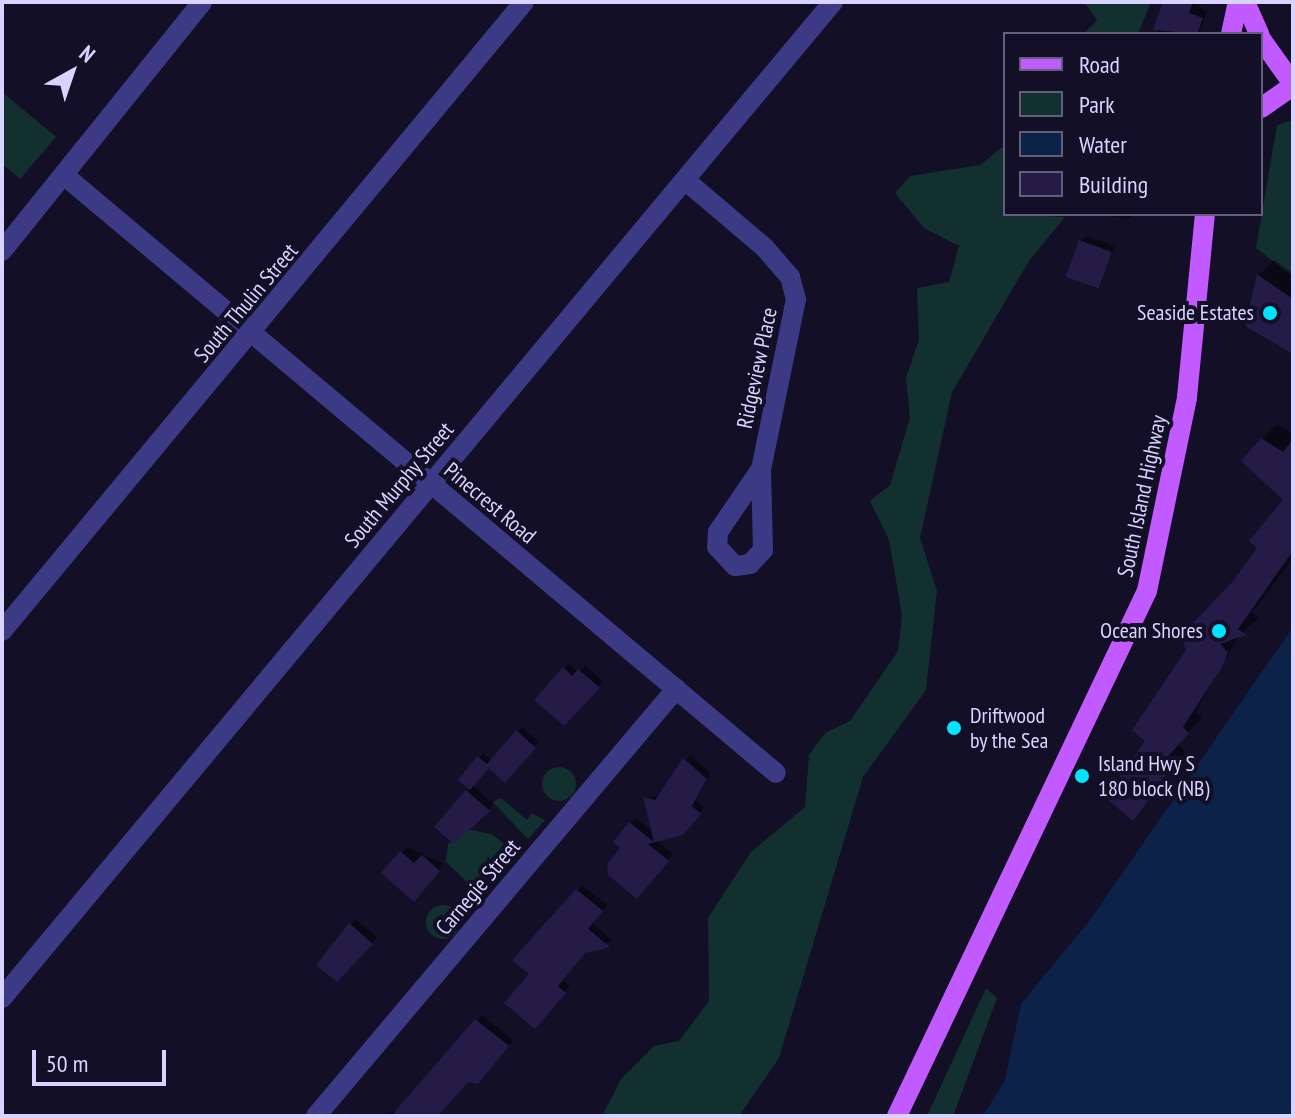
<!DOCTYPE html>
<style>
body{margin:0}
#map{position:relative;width:1295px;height:1118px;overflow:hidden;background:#130f26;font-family:"PT Sans Narrow",sans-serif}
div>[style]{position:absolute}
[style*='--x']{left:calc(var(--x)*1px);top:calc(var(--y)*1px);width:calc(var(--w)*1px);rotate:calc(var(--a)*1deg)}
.green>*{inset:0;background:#12302f}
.round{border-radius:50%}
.water>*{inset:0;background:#0c2248}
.shadow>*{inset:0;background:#0007}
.building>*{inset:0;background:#241b47;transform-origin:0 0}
.street>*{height:20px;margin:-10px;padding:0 10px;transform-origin:10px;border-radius:10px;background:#3d3a85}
.primary>*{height:20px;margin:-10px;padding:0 10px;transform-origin:10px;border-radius:10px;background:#c25bff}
.dots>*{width:22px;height:22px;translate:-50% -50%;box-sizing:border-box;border:4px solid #130f26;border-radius:50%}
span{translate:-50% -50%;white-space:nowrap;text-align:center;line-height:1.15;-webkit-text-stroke:8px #130f26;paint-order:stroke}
.street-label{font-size:22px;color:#d9d4ff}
.poi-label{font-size:22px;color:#d9d4ff}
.right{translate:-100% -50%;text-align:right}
.left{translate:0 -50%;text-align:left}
.frame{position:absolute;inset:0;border:4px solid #d9d4ff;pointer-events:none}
.legend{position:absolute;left:1003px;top:32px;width:260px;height:184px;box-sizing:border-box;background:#130f26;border:2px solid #625e7d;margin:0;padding:10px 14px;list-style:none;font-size:24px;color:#d9d4ff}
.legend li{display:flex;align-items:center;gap:16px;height:40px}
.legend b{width:40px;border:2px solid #625e7d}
.north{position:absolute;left:32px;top:32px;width:80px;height:80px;-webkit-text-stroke:6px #130f26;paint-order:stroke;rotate:40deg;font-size:22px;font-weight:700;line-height:32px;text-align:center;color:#d9d4ff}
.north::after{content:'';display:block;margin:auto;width:28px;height:36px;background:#d9d4ff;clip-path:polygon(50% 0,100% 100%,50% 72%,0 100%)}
.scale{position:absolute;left:32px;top:1050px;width:134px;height:36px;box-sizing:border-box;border:4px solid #d9d4ff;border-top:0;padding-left:10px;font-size:24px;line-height:28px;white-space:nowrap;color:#d9d4ff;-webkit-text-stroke:6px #130f26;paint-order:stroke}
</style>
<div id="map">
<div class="green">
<i style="clip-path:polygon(1084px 2px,1151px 2px,1138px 34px,1084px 34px,1097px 20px)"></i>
<i style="clip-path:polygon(2px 92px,56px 137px,20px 179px,2px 164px)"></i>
<i style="clip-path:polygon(1293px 120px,1293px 277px,1256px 248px,1277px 125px)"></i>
<i style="clip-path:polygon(1005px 145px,1005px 214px,1065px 217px,1029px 261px,952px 392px,920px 538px,937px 591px,926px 690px,863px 777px,779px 1058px,739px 1116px,602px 1116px,621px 1079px,654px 1046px,679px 1041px,709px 1001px,708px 918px,751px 852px,805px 807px,809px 755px,825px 733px,850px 721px,898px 651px,902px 615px,889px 540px,870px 501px,890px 485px,910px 418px,906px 378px,919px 340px,917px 288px,949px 282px,959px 246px,924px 228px,895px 193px,910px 176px,980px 165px)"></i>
<i class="round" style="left:542px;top:767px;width:34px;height:34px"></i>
<i style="clip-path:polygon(501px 798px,527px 820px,532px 813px,545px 820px,528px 839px,493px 802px)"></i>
<i style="clip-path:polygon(467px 829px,491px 834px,516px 852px,481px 895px,446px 862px,448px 844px)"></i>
<i class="round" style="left:426px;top:905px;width:34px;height:34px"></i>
<i style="clip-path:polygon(986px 988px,997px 998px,953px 1116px,927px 1116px)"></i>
</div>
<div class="water">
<i style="clip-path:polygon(1293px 627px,1293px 1116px,983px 1116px,1005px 1080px,1021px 1004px,1090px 920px)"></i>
</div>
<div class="shadow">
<i style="clip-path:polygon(1166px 2px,1194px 2px,1207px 12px,1199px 34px,1157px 34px)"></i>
<i style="clip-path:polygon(1099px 214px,1134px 214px,1129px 219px)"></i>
<i style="clip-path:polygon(1086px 236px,1116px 246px,1096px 286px,1081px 241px)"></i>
<i style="clip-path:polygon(1274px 260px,1293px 274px,1293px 352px,1247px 325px,1259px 275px)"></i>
<i style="clip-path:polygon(1277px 424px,1293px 434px,1293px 558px,1252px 613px,1259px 618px,1240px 634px,1196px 711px,1202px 717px,1177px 744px,1186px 752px,1133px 818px,1147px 741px,1286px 500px,1262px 439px)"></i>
<i style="clip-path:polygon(569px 664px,578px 672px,585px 665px,603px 681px,564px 723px,537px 700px)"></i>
<i style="clip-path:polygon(522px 727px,539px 742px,505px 780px,489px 766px,472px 785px,494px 804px,454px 841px,437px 827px,470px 788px,461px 780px,483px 753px,492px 761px)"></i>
<i style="clip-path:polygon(690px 755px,711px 773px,696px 800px,704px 808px,682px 833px,655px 840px,673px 854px,642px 891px,623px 847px,631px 823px,636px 818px,653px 832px,645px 798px,661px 795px)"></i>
<i style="clip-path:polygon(407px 847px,444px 864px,419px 894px,384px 873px)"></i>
<i style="clip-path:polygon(582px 885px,607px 905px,592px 923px,613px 941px,585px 951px,561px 979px,570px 986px,540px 1021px,532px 974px,515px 960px)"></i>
<i style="clip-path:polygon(356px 920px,377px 937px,337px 979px,350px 925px)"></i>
<i style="clip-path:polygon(482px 1015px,513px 1040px,483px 1076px,468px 1080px,436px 1116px,384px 1116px,399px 1109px)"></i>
</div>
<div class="building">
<i style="clip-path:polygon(1163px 2px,1193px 2px,1189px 13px,1203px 18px,1197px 34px,1153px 30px)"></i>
<i style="left:1079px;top:240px;width:35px;height:39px;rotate:20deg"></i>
<i style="clip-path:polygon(1257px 274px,1293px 299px,1293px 354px,1245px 326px)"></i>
<i style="clip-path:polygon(1261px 438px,1283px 452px,1293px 439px,1293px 551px,1238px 629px,1246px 635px,1220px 644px,1228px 652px,1222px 667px,1183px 727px,1189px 733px,1164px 761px,1172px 768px,1133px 821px,1105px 797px,1145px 741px,1132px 730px,1186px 650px,1181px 636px,1233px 581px,1257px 548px,1249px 541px,1283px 500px,1241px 461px)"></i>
<i style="clip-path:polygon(563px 667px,572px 676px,578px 669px,600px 688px,564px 726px,534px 700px)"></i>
<i style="clip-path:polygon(516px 730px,536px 748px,505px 783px,489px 768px,470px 790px,458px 780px,477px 756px,487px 764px)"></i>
<i style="clip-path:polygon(683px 758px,707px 779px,692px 806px,701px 814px,683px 835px,648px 844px,669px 861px,637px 899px,608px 875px,607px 864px,620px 848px,613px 842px,629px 822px,654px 842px,643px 797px,655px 800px)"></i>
<i style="clip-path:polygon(466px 790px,490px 811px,454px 844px,434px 827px)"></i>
<i style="clip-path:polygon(400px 851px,414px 863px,422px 855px,440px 871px,414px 902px,381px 873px)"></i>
<i style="clip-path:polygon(576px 889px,603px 911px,588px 929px,610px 947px,585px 953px,558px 986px,566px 993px,535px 1029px,504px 1003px,529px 974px,512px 960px)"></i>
<i style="clip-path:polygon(349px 923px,373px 944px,337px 982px,316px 965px)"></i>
<i style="clip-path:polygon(475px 1019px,509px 1046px,478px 1084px,468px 1082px,438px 1116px,391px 1116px)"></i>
</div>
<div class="street">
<i style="--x:65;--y:176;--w:928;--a:40.02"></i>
<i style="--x:685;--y:180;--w:104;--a:40.3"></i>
<i style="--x:764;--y:247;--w:40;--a:49"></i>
<i style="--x:790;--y:277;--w:23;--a:75"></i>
<i style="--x:796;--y:299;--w:174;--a:101.6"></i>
<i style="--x:761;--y:469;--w:81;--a:88.6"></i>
<i style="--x:763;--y:550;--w:19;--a:133"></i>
<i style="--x:750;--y:564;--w:15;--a:172"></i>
<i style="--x:735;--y:566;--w:26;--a:-133"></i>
<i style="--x:717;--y:547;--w:15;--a:-86"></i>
<i style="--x:718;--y:532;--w:76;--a:-55.7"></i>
<i style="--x:2;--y:251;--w:319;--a:-51.2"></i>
<i style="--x:2;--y:631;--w:817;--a:-50.31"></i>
<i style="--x:2;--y:998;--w:1297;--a:-50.16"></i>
<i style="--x:316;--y:1116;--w:559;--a:-49.87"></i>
</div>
<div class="primary">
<i style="--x:1245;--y:2;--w:35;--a:66"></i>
<i style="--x:1231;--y:34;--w:33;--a:-78"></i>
<i style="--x:1261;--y:39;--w:55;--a:54.6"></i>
<i style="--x:1261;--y:108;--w:39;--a:-35"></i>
<i style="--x:897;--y:1116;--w:581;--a:-64.54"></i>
<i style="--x:1147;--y:591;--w:198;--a:-78.3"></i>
<i style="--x:1187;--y:397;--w:184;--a:-84.4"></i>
</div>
<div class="dots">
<i style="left:1270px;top:313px;background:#00e5ff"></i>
<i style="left:1219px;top:631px;background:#00e5ff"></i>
<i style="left:954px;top:728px;background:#00e5ff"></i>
<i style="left:1082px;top:776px;background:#00e5ff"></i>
</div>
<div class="street-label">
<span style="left:246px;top:303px;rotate:-50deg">South Thulin Street</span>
<span style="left:757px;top:368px;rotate:-78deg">Ridgeview Place</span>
<span style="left:399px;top:485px;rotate:-50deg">South Murphy Street</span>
<span style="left:1142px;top:496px;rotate:-78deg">South Island Highway</span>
<span style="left:490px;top:503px;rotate:40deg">Pinecrest Road</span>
<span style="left:478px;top:887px;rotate:-50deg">Carnegie Street</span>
</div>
<div class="poi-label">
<span class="right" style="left:1254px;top:313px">Seaside Estates</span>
<span class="right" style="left:1203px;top:631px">Ocean Shores</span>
<span class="left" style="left:970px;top:728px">Driftwood<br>by the Sea</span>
<span class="left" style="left:1098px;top:776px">Island Hwy S<br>180 block (NB)</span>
</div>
<div class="frame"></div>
<ul class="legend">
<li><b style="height:10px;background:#c25bff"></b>Road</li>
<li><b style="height:22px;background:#12302f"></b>Park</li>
<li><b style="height:22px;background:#0c2248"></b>Water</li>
<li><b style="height:22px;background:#241b47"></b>Building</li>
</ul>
<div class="north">N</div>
<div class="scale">50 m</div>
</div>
